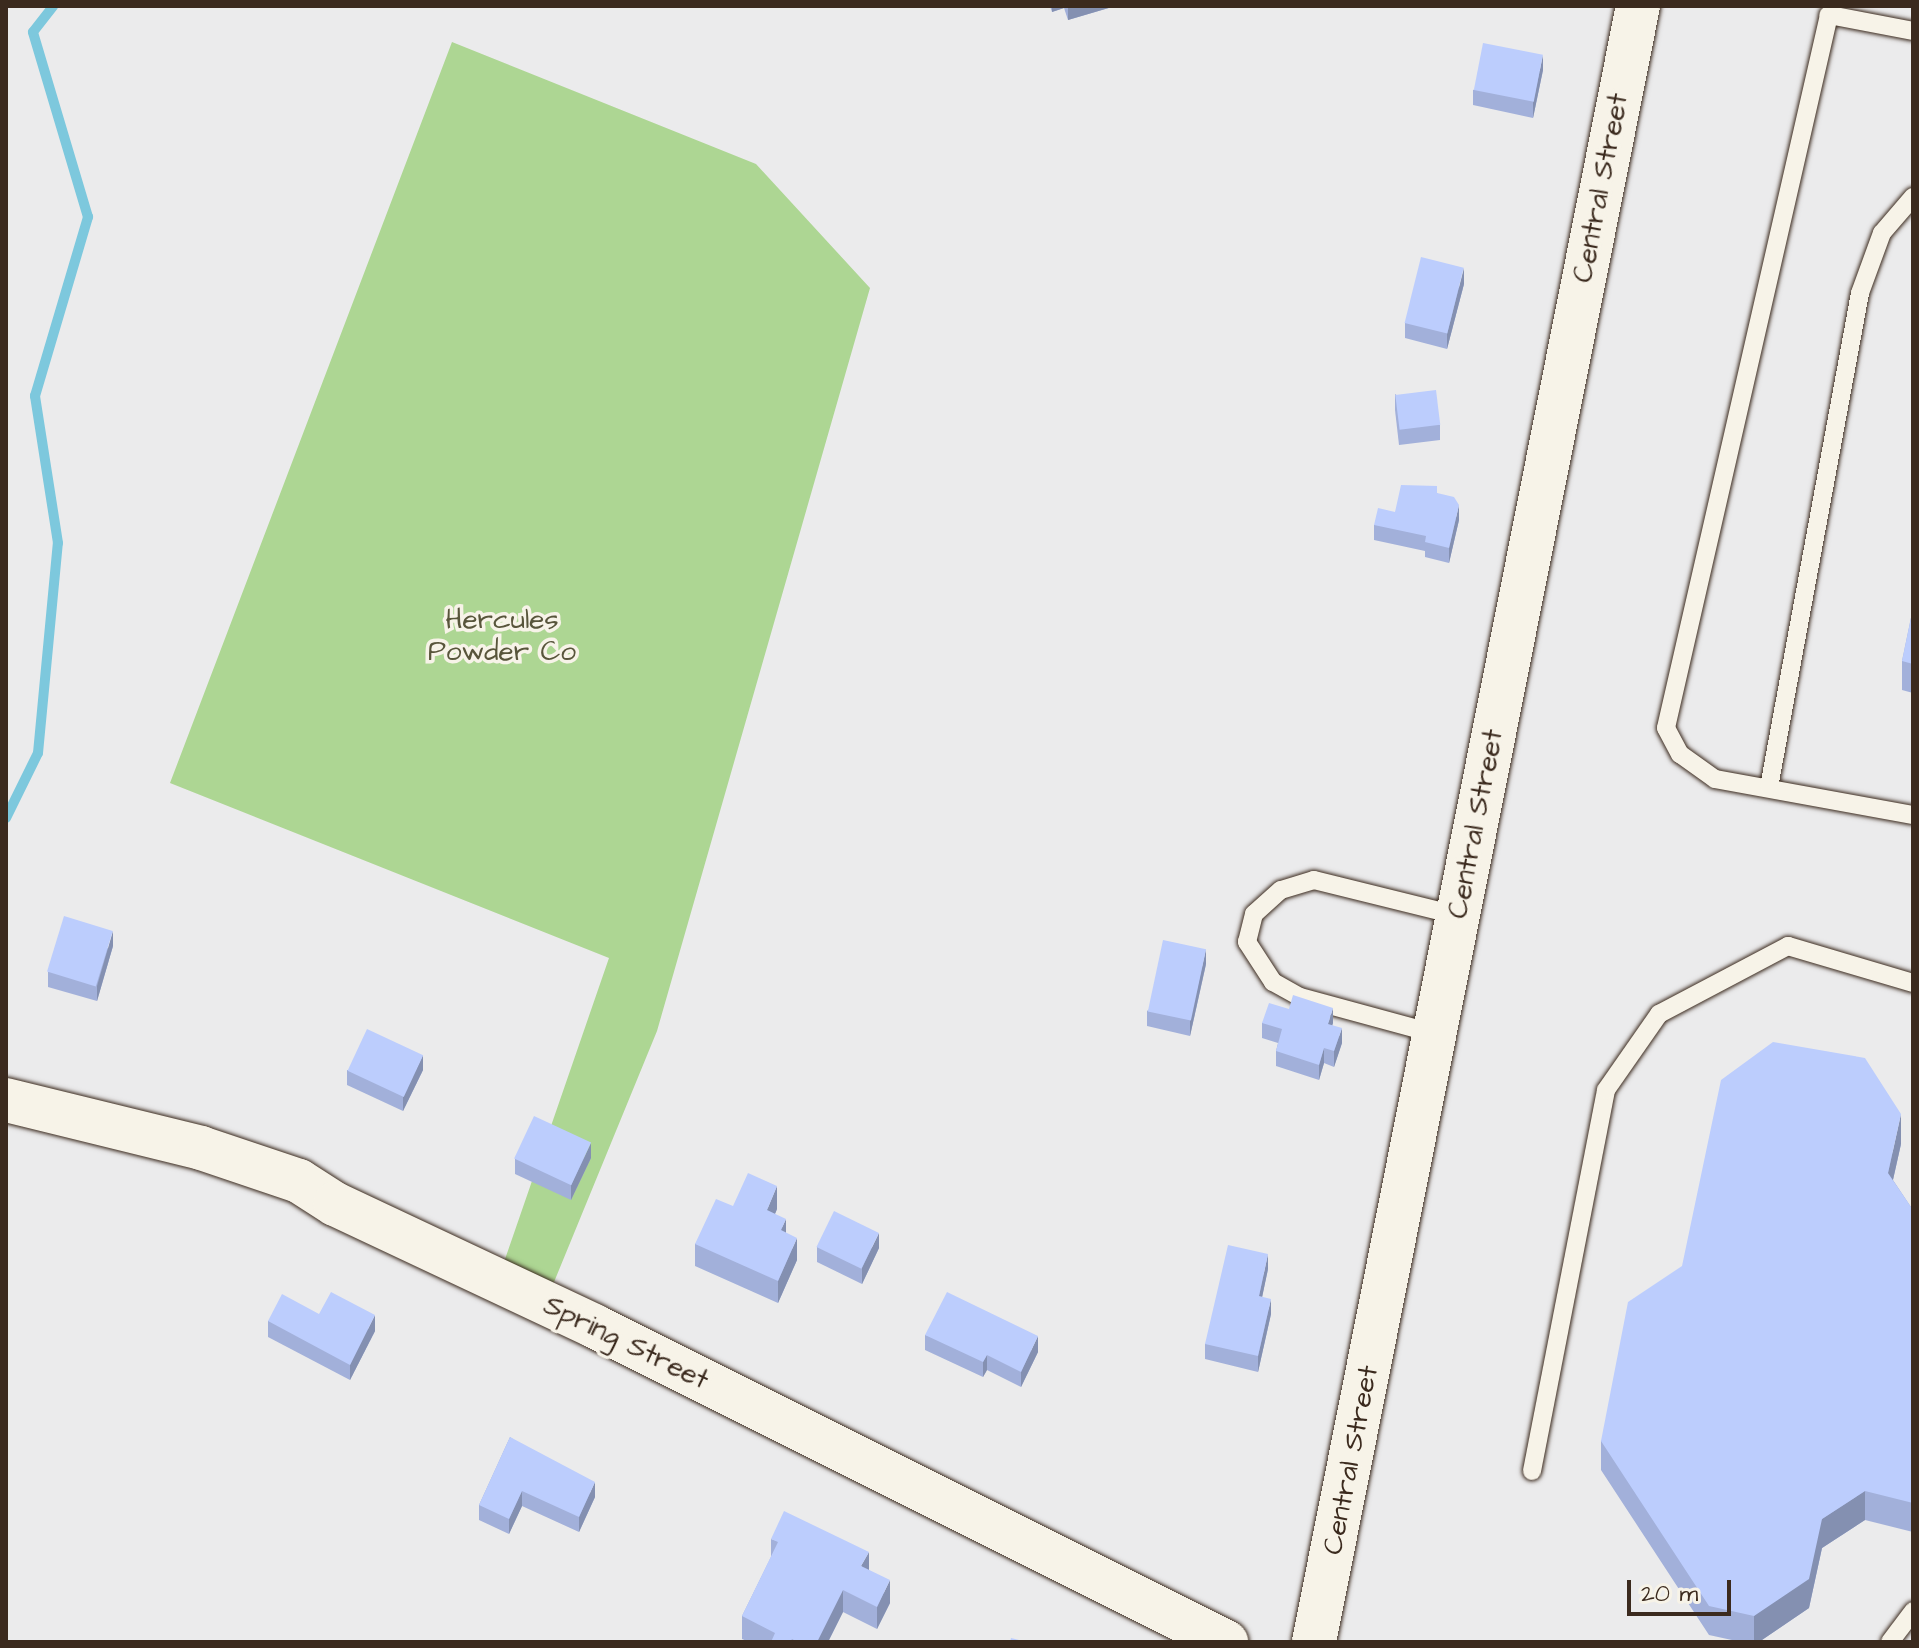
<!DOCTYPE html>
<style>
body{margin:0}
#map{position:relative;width:1919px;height:1648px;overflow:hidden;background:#ebebec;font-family:"Architects Daughter",sans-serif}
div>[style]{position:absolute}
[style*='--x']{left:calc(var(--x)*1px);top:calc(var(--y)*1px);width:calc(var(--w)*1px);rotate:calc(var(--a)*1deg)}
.green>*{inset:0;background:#add693}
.stream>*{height:10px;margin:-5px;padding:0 5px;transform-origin:5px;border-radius:5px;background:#7dc8dd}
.roads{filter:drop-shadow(0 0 2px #3b2a1e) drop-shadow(0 0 2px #3b2a1e)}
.service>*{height:18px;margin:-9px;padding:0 9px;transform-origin:9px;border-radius:9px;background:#f7f3e8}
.tertiary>*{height:44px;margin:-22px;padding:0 22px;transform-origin:22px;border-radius:22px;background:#f7f3e8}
.secondary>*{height:44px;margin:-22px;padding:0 22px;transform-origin:22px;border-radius:22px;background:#f7f3e8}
.wall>*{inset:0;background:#a2b0da}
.shaded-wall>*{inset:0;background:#8490b1}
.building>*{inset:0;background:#bccdfd;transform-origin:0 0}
span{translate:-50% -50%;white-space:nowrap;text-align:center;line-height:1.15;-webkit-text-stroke:7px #f7f3e8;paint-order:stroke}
.street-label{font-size:28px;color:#3b2a1e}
.park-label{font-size:28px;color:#58553b}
.frame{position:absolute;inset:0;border:8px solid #3b2a1e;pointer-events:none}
.scale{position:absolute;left:1627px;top:1580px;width:104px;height:36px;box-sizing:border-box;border:4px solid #3b2a1e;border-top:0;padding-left:10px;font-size:24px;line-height:28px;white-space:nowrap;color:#3b2a1e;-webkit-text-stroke:6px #f7f3e8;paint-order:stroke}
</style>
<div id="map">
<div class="green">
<i style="clip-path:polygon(452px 42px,756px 164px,870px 288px,657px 1031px,552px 1287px,504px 1262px,609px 958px,170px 783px)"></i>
</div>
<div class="stream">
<i style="--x:6;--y:818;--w:72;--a:-63.8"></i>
<i style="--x:38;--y:753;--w:211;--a:-84.6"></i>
<i style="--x:58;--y:543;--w:149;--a:-98.9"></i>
<i style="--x:35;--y:396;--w:187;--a:-73.5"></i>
<i style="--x:88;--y:217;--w:193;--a:-106.6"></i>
<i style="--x:33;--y:32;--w:33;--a:-52"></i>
</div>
<div class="roads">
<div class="service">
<i style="--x:1913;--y:31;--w:86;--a:-169.2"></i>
<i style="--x:1829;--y:15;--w:731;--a:102.88"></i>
<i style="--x:1666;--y:728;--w:30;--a:62"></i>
<i style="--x:1680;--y:754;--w:43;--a:35.5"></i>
<i style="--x:1715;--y:779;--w:201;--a:10.3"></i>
<i style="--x:1769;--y:787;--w:502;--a:-79.56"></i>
<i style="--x:1860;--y:293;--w:64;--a:-69.9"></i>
<i style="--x:1882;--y:233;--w:48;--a:-49.3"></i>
<i style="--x:1436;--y:1034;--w:141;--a:-164.8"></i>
<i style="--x:1300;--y:997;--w:31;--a:-151"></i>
<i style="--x:1273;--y:982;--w:48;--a:-123"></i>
<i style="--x:1247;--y:942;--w:29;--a:-76"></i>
<i style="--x:1254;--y:914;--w:36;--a:-42"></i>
<i style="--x:1281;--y:890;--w:34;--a:-17"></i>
<i style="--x:1314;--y:880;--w:149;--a:13.9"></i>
<i style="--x:1532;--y:1471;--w:388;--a:-79"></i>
<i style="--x:1606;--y:1090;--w:93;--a:-55.1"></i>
<i style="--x:1659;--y:1014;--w:146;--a:-27.8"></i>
<i style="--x:1788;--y:946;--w:130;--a:16.5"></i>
<i style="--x:1890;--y:1642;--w:39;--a:-53"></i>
</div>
<div class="tertiary">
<i style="--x:6;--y:1100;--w:201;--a:13.8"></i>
<i style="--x:201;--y:1148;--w:103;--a:18.6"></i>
<i style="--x:299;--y:1181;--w:43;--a:32.6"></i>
<i style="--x:335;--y:1204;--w:286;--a:25.2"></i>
<i style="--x:594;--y:1326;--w:707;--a:26.57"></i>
</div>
<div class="secondary">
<i style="--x:1314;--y:1642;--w:1668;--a:-78.8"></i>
</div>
</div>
<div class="wall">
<i style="clip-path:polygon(1050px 6px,1112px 6px,1112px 7px,1068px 20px,1064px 8px,1052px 12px)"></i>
<i style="clip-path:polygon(1543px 70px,1533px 118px,1473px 105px,1473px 90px)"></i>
<i style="clip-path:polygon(1464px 284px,1447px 349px,1405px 338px,1405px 323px)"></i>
<i style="clip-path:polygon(1395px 394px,1440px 425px,1440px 440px,1399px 445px,1395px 410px)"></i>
<i style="clip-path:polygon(1437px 493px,1459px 520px,1449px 563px,1425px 557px,1425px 551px,1374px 540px,1374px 525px,1395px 512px)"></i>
<i style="clip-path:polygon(1913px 608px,1913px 693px,1902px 690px,1902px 661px)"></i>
<i style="clip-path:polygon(113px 946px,97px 1001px,48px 987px,48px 972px)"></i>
<i style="clip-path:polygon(1206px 964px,1190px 1036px,1147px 1026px,1147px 1011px)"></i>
<i style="clip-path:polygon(1289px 1009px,1333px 1023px,1332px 1025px,1342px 1043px,1334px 1067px,1324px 1063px,1319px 1080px,1276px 1066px,1276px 1051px,1278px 1043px,1262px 1038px,1262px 1023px)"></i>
<i style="clip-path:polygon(347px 1070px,423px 1070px,403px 1111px,347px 1085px)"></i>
<i style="clip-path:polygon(1901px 1144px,1893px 1180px,1913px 1210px,1913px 1532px,1865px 1520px,1822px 1548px,1809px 1608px,1759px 1642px,1741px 1642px,1709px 1635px,1601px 1470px,1601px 1441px)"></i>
<i style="clip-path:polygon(591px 1158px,571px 1200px,515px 1174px,515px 1159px)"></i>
<i style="clip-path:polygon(733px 1206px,777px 1209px,775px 1214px,786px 1233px,797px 1260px,778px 1303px,695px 1266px,695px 1244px)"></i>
<i style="clip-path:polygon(817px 1247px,879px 1248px,862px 1284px,817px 1262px)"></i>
<i style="clip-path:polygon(1268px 1269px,1262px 1297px,1271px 1314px,1258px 1372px,1205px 1359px,1205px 1344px)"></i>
<i style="clip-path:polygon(319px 1314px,375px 1331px,350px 1380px,268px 1337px,268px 1321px)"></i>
<i style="clip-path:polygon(925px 1335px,1038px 1352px,1021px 1387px,987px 1370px,983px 1377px,925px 1350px)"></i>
<i style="clip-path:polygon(510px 1437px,595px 1497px,579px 1532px,522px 1506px,509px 1534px,479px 1520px,479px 1505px)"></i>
<i style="clip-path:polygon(771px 1539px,869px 1570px,890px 1603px,877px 1629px,843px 1612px,828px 1642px,749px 1642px,742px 1639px,742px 1616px,771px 1557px)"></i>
</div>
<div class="shaded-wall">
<i style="clip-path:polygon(1052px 6px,1064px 6px,1064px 8px,1052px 12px)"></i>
<i style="clip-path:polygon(1068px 6px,1112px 6px,1112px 7px,1068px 20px)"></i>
<i style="clip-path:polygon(1543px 55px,1543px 70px,1533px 118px,1533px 103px)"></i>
<i style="clip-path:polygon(1464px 268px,1464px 284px,1447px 349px,1447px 334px)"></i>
<i style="clip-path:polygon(1459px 505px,1459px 520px,1449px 563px,1449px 548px)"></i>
<i style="clip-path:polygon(113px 931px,113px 946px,97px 1001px,97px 986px)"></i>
<i style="clip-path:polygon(1206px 949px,1206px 964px,1190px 1036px,1190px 1021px)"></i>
<i style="clip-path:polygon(1333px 1008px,1333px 1023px,1328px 1039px,1328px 1024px)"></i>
<i style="clip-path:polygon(1342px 1028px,1342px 1043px,1334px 1067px,1334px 1051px)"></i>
<i style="clip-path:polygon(1324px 1048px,1324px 1063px,1319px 1080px,1319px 1065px)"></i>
<i style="clip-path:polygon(423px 1055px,423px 1070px,403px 1111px,403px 1096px)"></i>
<i style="clip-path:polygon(1901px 1114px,1901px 1144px,1888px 1202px,1888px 1173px)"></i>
<i style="clip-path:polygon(591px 1143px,591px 1158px,571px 1200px,571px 1185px)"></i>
<i style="clip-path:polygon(777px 1186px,777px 1209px,767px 1233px,767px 1210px)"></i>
<i style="clip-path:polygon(786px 1219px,786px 1241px,781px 1230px)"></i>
<i style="clip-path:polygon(879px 1233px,879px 1248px,862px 1284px,862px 1268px)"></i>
<i style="clip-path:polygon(797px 1238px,797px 1260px,778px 1303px,778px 1281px)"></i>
<i style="clip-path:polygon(1268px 1254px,1268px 1269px,1259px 1312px,1259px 1296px)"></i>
<i style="clip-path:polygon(1271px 1299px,1271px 1314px,1258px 1372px,1258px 1356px)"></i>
<i style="clip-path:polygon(375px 1315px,375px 1331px,350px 1380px,350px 1365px)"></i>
<i style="clip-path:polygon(1038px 1336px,1038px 1352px,1021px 1387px,1021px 1372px)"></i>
<i style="clip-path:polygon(987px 1355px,987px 1370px,983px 1377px,983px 1362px)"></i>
<i style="clip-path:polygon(595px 1482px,595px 1497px,579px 1532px,579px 1517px)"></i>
<i style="clip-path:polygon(522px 1491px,522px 1506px,509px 1534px,509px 1519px)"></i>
<i style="clip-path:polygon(1865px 1491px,1865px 1520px,1822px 1548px,1809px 1608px,1759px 1642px,1754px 1642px,1754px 1616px,1822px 1519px)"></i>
<i style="clip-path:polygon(869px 1552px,869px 1574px,861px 1566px)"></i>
<i style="clip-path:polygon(890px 1580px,890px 1603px,877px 1629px,877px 1607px)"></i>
<i style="clip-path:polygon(843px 1590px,843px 1612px,828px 1642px,817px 1642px)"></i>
</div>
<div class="building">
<i style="left:1483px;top:43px;width:61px;height:48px;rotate:11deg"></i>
<i style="left:1421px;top:257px;width:44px;height:68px;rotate:14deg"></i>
<i style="left:1436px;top:390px;width:35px;height:41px;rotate:83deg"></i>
<i style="clip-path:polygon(1401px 485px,1437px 486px,1437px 493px,1454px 497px,1459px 505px,1449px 548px,1425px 542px,1426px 536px,1374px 525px,1378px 508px,1395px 512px)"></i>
<i style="clip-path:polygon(1913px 608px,1913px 664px,1902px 661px)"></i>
<i style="left:64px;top:916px;width:51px;height:58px;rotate:17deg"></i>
<i style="left:1163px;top:940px;width:44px;height:73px;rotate:12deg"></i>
<i style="clip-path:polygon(1293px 995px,1333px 1008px,1328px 1024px,1342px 1028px,1334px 1051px,1324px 1048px,1319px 1065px,1276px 1051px,1282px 1029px,1262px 1023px,1269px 1003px,1289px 1009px)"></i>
<i style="left:367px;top:1029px;width:62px;height:46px;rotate:25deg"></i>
<i style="clip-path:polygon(1773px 1042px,1865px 1058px,1901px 1114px,1888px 1173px,1913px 1210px,1913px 1503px,1865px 1491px,1822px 1519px,1809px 1579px,1754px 1616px,1709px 1606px,1601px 1441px,1628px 1302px,1682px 1266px,1721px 1080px)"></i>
<i style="left:534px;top:1116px;width:63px;height:47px;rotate:25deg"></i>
<i style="clip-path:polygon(748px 1173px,777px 1186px,767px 1210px,786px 1219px,781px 1230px,797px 1238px,778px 1281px,695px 1244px,716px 1199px,733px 1206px)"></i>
<i style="left:834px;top:1211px;width:50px;height:40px;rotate:26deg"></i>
<i style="clip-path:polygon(1228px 1245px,1268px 1254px,1259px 1296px,1271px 1299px,1258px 1356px,1205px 1344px)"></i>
<i style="clip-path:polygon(331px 1292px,375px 1315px,350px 1365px,268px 1321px,282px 1294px,319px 1314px)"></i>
<i style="clip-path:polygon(947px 1292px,1038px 1336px,1021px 1372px,987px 1355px,983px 1362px,925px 1335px)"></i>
<i style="clip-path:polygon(510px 1437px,595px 1482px,579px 1517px,522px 1491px,509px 1519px,479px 1505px)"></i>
<i style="clip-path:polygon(784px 1511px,869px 1552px,861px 1566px,890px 1580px,877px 1607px,843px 1590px,817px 1642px,798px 1642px,792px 1639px,790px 1642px,771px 1642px,775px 1633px,742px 1616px,778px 1542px,771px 1539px)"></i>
<i style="clip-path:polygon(1011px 1638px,1027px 1642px,1010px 1642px)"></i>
</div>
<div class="street-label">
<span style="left:1601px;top:188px;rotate:-79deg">Central Street</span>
<span style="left:1476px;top:824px;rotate:-79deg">Central Street</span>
<span style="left:626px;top:1343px;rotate:26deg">Spring Street</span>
<span style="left:1351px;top:1460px;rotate:-79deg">Central Street</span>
</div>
<div class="park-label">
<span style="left:502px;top:636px">Hercules<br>Powder Co</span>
</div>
<div class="frame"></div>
<div class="scale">20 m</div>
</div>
